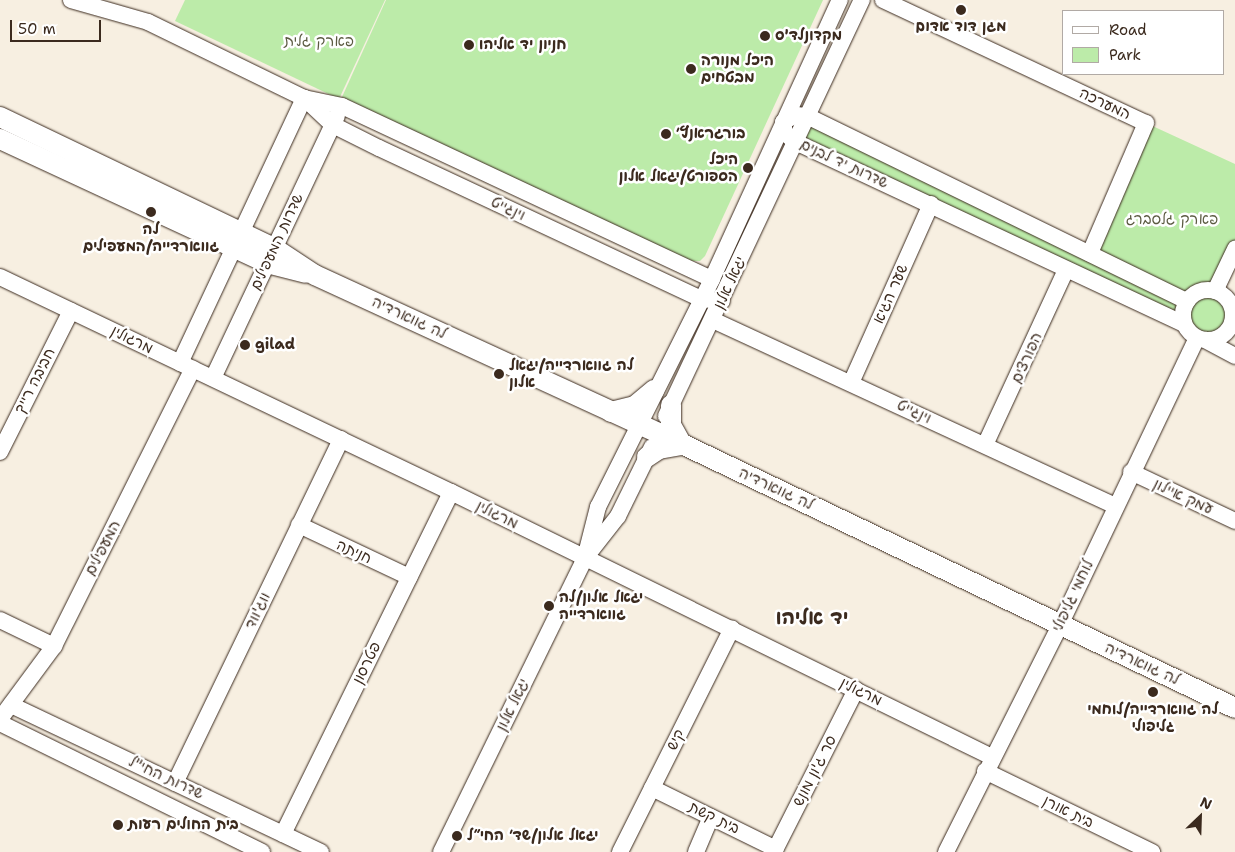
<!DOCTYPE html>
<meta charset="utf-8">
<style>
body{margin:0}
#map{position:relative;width:1235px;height:852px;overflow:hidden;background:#f7efe1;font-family:"Shantell Sans","Playpen Sans Hebrew",sans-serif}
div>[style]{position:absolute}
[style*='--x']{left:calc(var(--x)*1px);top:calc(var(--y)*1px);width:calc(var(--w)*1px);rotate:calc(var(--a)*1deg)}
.green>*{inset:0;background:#bceba9}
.round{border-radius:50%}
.roads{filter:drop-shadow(0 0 1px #3b2a1e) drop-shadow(0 0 1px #3b2a1e)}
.minor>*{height:16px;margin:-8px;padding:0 8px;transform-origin:8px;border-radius:8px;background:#fff}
.minor>.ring{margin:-8px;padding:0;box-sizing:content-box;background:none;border:16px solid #fff;border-radius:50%}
.major>*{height:20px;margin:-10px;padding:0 10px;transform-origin:10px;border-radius:10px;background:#fff}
.dots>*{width:14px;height:14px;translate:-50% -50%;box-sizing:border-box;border:2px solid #fff;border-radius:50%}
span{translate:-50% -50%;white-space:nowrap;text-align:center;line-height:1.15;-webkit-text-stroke:5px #fff;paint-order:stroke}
.poi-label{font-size:15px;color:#3b2a1e;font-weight:700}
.left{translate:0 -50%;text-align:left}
.right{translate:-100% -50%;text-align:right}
.park-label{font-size:15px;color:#5b5a41}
.street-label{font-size:15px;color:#3b2a1e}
.district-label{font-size:20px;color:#3b2a1e;font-weight:700}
.legend{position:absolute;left:1062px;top:10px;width:162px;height:65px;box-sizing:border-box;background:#fff;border:1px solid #b1aaa5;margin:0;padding:6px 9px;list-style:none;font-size:15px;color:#3b2a1e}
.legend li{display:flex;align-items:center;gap:10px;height:25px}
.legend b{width:25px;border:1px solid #b1aaa5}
.north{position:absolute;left:1175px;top:792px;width:50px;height:50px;-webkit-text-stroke:4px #fff;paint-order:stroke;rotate:24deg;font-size:14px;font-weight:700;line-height:20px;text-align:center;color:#3b2a1e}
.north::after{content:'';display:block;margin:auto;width:18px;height:22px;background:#3b2a1e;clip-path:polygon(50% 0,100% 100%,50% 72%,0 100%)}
.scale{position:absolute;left:10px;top:20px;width:91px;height:22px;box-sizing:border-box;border:2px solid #3b2a1e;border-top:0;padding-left:6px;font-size:15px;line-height:18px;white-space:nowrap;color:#3b2a1e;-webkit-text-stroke:4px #fff;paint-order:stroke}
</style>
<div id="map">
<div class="green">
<i style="clip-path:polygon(185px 0,385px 0,339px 99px,175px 21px)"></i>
<i style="clip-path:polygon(386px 0,823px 0,705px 256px,700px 261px,691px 261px,342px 97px)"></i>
<i style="clip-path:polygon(812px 122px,1183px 302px,1177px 317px,803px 141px)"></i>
<i style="clip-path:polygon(1146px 123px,1235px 164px,1235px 249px,1214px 290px,1198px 290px,1191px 296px,1092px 249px)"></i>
<i class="round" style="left:1187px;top:294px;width:42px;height:42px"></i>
</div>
<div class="roads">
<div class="minor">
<i style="--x:71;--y:0;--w:80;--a:15.9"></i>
<i style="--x:148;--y:22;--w:174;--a:26"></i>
<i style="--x:304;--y:98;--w:40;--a:43"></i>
<i style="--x:333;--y:125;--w:51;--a:26.6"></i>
<i style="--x:379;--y:148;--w:357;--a:25.1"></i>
<i style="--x:702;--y:299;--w:20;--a:6"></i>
<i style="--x:883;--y:0;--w:290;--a:25.1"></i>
<i style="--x:1146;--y:123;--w:142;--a:113.3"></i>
<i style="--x:304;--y:98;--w:39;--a:12"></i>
<i style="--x:342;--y:106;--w:408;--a:25.1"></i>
<i style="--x:0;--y:277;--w:500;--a:25.5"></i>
<i style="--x:451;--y:492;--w:602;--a:26.1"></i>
<i class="ring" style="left:1183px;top:290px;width:34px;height:34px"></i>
<i style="--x:1215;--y:291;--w:47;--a:-64.5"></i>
<i style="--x:713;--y:320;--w:443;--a:24.8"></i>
<i style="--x:1184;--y:324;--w:429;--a:-154.9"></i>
<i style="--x:795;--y:142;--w:13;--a:-138"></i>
<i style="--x:785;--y:133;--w:11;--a:-100"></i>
<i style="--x:783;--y:122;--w:15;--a:-28"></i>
<i style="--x:796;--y:115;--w:11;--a:5"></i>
<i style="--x:807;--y:116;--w:423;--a:26"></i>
<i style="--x:1205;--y:340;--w:34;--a:28"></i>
<i style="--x:180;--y:363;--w:293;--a:-64.9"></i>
<i style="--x:213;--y:378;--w:290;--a:-64.7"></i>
<i style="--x:851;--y:383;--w:196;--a:-65.9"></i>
<i style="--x:666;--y:416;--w:460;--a:-64.8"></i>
<i style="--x:985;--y:445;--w:193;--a:-65.2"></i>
<i style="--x:0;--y:452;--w:158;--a:-63.3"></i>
<i style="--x:1131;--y:472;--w:115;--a:25.2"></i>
<i style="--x:299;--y:525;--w:122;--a:25.3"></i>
<i style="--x:585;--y:558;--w:53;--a:-51.8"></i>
<i style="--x:618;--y:516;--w:77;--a:-63.8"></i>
<i style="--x:0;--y:620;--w:60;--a:25.7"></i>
<i style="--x:11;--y:705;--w:343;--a:25.4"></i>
<i style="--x:0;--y:719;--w:91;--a:-53.5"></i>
<i style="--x:54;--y:646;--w:310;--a:-63.4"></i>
<i style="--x:0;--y:723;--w:292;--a:26.2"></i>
<i style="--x:985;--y:771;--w:186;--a:25.9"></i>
<i style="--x:175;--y:783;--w:382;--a:-64.2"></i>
<i style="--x:652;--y:788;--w:138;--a:26.2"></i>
<i style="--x:283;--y:834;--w:381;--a:-63.8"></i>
<i style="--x:441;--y:852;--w:327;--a:-63.9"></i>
<i style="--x:585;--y:558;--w:53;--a:-75.7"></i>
<i style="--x:598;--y:507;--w:255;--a:-63.4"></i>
<i style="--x:712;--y:279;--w:307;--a:-65.4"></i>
<i style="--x:620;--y:852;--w:250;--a:-63.4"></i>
<i style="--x:696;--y:852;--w:38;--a:-67"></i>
<i style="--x:774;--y:852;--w:182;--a:-63.2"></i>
<i style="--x:946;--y:852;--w:254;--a:-63.3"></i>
<i style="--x:1060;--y:625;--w:318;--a:-64.5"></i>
</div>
<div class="major">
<i style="--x:0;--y:117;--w:304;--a:25.6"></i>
<i style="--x:274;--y:248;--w:49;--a:33.4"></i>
<i style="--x:315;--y:275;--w:379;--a:24.7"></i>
<i style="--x:659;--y:433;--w:638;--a:25.52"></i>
<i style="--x:0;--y:139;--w:294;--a:24.9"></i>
<i style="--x:267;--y:263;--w:40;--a:14.4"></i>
<i style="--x:671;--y:405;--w:20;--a:90"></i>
<i style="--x:671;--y:425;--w:23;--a:61"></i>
<i style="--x:611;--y:412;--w:25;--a:-14"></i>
<i style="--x:635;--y:406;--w:25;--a:-40"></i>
<i style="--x:647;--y:457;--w:14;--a:-34"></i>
<i style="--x:659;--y:449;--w:23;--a:-10"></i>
</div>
</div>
<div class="dots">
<i style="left:961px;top:10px;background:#3b2a1e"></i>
<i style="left:765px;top:36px;background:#3b2a1e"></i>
<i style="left:469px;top:45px;background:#3b2a1e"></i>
<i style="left:691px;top:69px;background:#3b2a1e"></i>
<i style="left:666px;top:134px;background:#3b2a1e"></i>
<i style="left:748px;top:168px;background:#3b2a1e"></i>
<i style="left:151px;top:212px;background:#3b2a1e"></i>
<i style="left:245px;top:345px;background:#3b2a1e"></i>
<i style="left:499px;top:374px;background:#3b2a1e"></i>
<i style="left:549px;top:606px;background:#3b2a1e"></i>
<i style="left:1153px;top:692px;background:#3b2a1e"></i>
<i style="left:118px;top:825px;background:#3b2a1e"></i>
<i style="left:457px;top:836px;background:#3b2a1e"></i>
</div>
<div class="poi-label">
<span style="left:961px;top:27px">מגן דוד אדום</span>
<span class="left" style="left:775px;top:36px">מקדונלד'ס</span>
<span class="left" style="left:479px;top:45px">חניון יד אליהו</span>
<span class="left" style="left:701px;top:69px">היכל מנורה<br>מבטחים</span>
<span class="left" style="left:676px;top:134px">בורגראנץ׳</span>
<span class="right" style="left:738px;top:168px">היכל<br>הספורט/יגאל אלון</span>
<span style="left:151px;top:238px">לה<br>גווארדייה/המעפילים</span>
<span class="left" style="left:255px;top:345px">gilad</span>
<span class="left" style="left:509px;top:374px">לה גווארדייה/יגאל<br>אלון</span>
<span class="left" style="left:559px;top:606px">יגאל אלון/לה<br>גווארדייה</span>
<span style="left:1153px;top:718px">לה גווארדייה/לוחמי<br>גליפולי</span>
<span class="left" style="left:128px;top:825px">בית החולים רעות</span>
<span class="left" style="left:467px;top:836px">יגאל אלון/שד׳ החי״ל</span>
</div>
<div class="park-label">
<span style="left:319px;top:42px">פארק גלית</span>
<span style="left:1172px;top:220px">פארק גלסברג</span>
</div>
<div class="street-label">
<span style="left:1105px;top:104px;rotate:25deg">המערכה</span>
<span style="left:844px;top:164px;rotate:25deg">שדרות יד לבנים</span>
<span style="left:508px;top:209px;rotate:25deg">וינגייט</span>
<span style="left:277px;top:242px;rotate:-65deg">שדרות המעפילים</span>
<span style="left:730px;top:283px;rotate:-65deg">יגאל אלון</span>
<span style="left:891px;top:294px;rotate:-66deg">שער הגיא</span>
<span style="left:409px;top:318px;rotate:25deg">לה גווארדיה</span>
<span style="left:132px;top:340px;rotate:26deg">מרגולין</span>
<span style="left:1027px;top:358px;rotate:-66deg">הפורצים</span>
<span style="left:35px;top:381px;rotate:-63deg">חביבה רייך</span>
<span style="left:914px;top:412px;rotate:25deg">וינגייט</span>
<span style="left:776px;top:489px;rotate:25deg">לה גווארדיה</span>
<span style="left:1183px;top:497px;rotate:25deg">עמק איילון</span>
<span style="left:497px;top:515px;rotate:26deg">מרגולין</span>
<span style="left:103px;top:548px;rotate:-63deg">המעפילים</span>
<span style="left:354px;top:552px;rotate:25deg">חניתה</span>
<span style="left:1073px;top:596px;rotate:-65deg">לוחמי גליפולי</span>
<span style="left:258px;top:611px;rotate:-64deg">ווג'ווד</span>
<span style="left:367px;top:663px;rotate:-64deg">פטרסון</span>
<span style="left:1142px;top:664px;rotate:25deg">לה גווארדיה</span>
<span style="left:861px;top:692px;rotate:26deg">מרגולין</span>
<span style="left:513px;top:705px;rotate:-64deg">יגאל אלון</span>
<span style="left:676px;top:740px;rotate:-63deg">קיש</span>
<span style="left:815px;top:771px;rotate:-63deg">סר ג'ון מונש</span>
<span style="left:166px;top:778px;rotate:25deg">שדרות החי"ל</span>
<span style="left:1068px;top:812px;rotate:26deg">בית אורן</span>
<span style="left:714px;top:818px;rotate:26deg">בית קשת</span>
</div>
<div class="district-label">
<span style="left:812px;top:617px">יד אליהו</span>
</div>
<ul class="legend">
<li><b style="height:6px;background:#fff"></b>Road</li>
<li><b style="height:14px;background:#bceba9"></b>Park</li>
</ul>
<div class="north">N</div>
<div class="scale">50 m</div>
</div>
